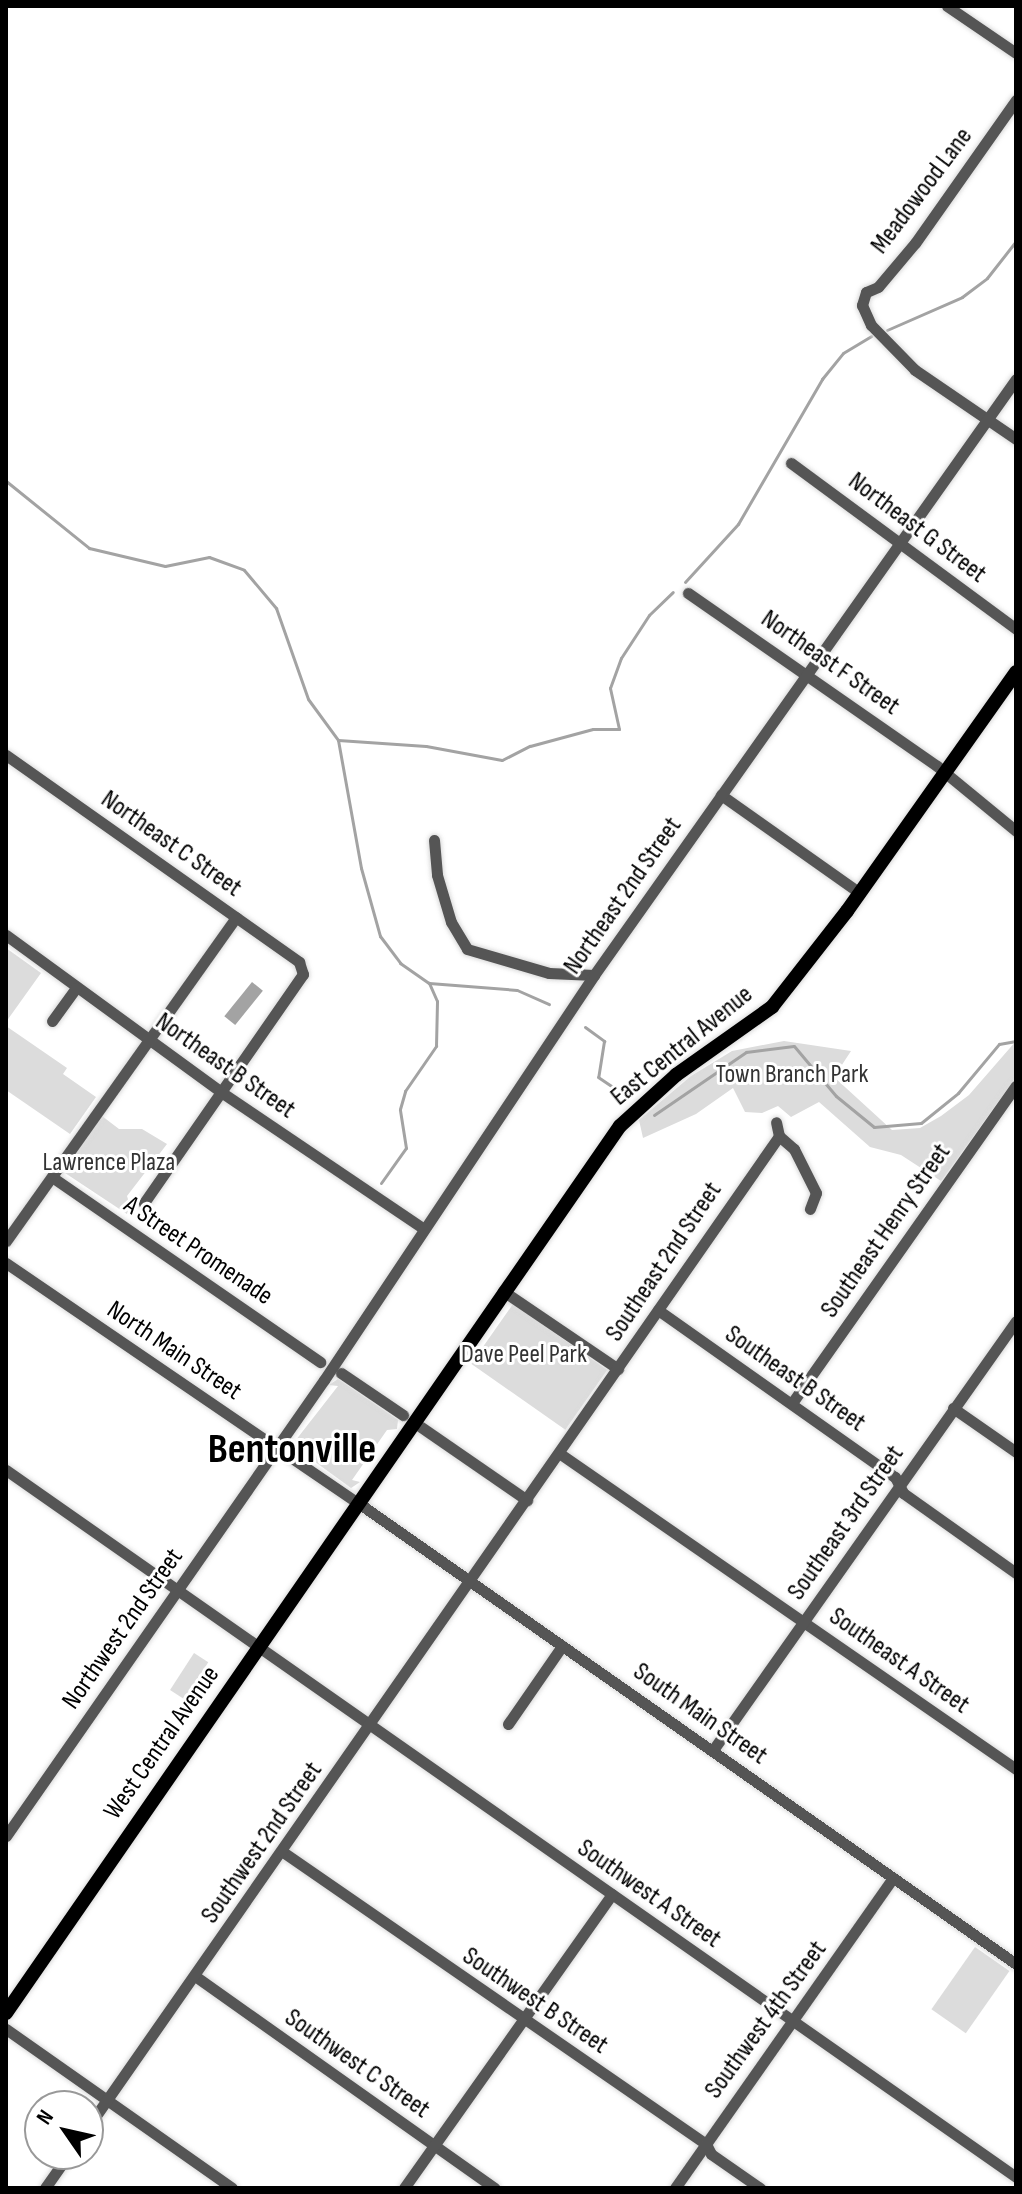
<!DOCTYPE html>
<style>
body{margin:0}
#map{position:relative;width:1022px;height:2194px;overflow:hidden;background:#fff;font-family:"Sofia Sans Condensed",sans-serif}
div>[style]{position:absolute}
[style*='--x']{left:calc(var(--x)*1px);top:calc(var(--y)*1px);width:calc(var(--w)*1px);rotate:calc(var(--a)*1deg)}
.green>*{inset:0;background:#dcdcdc;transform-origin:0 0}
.water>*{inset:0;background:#a3a3a3;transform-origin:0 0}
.stream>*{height:3px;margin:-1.5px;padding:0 1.5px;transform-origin:1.5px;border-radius:1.5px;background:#a3a3a3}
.roads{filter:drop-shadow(0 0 2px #dbdbdb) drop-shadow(0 0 2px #dbdbdb)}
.minor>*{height:11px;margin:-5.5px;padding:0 5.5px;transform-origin:5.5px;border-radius:5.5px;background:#555}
.major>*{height:14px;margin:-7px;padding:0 7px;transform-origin:7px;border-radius:7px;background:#000}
span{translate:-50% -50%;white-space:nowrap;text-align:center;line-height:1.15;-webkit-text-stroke:6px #fff;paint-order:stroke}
.street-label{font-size:26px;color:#000}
.park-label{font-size:26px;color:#333}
.town-label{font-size:42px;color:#000;font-weight:700}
.frame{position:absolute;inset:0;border:8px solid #000;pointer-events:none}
.north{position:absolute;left:24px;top:2090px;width:80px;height:80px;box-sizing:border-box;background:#fff;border:2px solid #999;border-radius:50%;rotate:304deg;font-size:22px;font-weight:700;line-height:32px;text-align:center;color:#000}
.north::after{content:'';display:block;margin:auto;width:28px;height:36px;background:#000;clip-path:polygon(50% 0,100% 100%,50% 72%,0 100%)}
</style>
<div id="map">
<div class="green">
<i style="clip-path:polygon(6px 948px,41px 973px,6px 1022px)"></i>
<i style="clip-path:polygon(6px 1026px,67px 1068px,63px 1074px,96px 1097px,70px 1134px,6px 1090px)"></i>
<i style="clip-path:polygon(784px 1041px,851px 1051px,834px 1077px,892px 1130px,920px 1128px,941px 1116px,969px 1095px,1016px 1041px,1016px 1077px,941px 1181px,901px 1155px,870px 1147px,819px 1102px,791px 1117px,778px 1106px,762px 1113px,745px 1112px,733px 1088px,696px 1114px,643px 1138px,639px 1120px,691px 1076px,732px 1051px)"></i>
<i style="clip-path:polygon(102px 1116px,119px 1129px,142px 1129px,167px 1144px,127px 1196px,131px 1209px,127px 1214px,62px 1171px)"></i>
<i style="left:513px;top:1304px;width:115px;height:73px;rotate:35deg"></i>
<i style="clip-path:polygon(338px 1379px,398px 1420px,397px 1429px,387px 1430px,352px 1480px,360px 1482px,351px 1488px,292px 1445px,338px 1386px,329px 1385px)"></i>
<i style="left:194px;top:1653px;width:17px;height:44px;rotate:33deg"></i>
<i style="left:975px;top:1947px;width:42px;height:76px;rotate:35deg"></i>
</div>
<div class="water">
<i style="left:252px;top:982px;width:14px;height:44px;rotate:39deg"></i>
</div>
<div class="stream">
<i style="--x:887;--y:330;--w:82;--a:-23.7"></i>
<i style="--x:962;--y:297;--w:31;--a:-37"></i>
<i style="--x:987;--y:278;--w:47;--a:-51.9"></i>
<i style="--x:6;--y:481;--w:107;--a:38.9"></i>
<i style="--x:89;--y:548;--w:78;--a:13.3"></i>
<i style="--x:165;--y:566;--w:45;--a:-11.6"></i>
<i style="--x:209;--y:557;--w:37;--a:20"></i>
<i style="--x:244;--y:570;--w:50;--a:49.9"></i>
<i style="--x:276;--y:608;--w:96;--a:70.6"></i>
<i style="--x:308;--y:699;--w:51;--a:53.8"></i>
<i style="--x:338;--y:740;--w:130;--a:79.8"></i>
<i style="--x:361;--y:868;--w:71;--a:74.4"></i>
<i style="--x:380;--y:936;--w:34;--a:53"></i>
<i style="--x:400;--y:963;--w:35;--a:35"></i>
<i style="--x:429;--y:983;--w:88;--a:4.5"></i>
<i style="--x:517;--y:990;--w:35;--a:24"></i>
<i style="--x:685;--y:582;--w:79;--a:-47.6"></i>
<i style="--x:738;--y:524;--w:168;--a:-59.9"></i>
<i style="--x:822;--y:379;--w:33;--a:-51"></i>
<i style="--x:843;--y:353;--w:33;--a:-31"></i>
<i style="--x:338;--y:740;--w:88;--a:3.9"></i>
<i style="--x:426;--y:746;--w:77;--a:10.4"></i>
<i style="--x:502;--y:760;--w:31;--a:-27"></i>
<i style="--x:530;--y:746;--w:65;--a:-15.1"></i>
<i style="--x:593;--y:729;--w:26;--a:0"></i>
<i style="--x:619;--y:729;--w:42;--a:-102.4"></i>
<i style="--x:610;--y:688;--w:32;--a:-70"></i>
<i style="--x:621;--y:658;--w:51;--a:-56.9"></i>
<i style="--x:649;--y:615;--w:33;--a:-44"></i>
<i style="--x:585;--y:1027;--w:24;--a:36"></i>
<i style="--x:604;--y:1041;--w:36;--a:99"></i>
<i style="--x:598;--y:1077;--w:37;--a:34"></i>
<i style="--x:654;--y:1115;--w:112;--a:-34.4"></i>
<i style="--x:746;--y:1052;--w:48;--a:-7.1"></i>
<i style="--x:794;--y:1046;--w:65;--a:50"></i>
<i style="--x:836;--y:1096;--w:49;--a:39.2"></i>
<i style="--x:874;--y:1127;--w:47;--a:-4.9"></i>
<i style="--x:921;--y:1123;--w:48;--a:-39"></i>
<i style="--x:958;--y:1093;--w:64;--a:-50.1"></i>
<i style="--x:999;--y:1044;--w:17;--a:-10"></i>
<i style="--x:381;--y:1183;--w:43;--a:-54.5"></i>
<i style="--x:406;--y:1148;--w:39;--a:-99"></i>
<i style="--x:400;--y:1109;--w:19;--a:-74"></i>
<i style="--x:405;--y:1091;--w:55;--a:-55.4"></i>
<i style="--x:436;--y:1046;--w:45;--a:-88.7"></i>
<i style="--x:437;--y:1001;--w:20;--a:-114"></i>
</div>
<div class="roads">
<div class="minor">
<i style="--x:947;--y:6;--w:83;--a:34.3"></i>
<i style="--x:1016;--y:100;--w:175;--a:125.2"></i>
<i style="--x:915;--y:243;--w:57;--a:130.1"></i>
<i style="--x:878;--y:287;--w:13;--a:157"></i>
<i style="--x:866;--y:292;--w:14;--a:107"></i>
<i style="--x:862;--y:305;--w:22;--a:66"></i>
<i style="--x:871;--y:325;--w:63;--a:45.6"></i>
<i style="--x:915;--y:370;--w:122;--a:34.3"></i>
<i style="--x:791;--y:463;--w:280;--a:36.4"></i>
<i style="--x:688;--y:593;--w:303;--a:34.8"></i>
<i style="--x:937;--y:766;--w:102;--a:39.4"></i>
<i style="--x:6;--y:755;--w:359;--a:35.2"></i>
<i style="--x:299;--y:962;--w:13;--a:72"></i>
<i style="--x:303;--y:974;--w:279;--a:124.8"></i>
<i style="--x:721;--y:795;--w:170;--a:35.2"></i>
<i style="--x:434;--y:840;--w:35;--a:85"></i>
<i style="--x:437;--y:875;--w:49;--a:73.4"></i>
<i style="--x:451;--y:922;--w:31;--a:59"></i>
<i style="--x:467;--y:949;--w:85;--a:16.3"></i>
<i style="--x:549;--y:973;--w:45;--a:2.5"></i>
<i style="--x:6;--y:935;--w:266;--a:36.1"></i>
<i style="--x:221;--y:1092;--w:244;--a:34"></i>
<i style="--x:52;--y:1021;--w:41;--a:-54"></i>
<i style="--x:779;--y:1136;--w:20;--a:41"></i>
<i style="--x:794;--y:1149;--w:49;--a:63.4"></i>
<i style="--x:816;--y:1193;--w:17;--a:111"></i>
<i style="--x:52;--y:1177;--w:326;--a:34.6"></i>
<i style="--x:6;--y:1241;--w:397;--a:-54.6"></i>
<i style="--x:6;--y:1263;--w:425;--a:34.3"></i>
<i style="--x:357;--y:1502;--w:805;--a:35.03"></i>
<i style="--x:503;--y:1291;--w:139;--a:34.1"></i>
<i style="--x:658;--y:1310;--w:290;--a:35.2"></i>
<i style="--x:895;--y:1477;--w:18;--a:63"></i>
<i style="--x:903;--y:1493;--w:138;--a:35.3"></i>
<i style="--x:341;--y:1373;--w:75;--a:34.1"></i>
<i style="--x:792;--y:1403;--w:388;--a:-54.8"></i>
<i style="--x:953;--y:1408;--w:77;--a:34.9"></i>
<i style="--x:421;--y:1427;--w:129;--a:34.6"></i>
<i style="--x:559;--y:1453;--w:556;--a:34.66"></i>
<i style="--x:6;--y:1470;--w:1233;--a:34.99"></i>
<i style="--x:508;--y:1724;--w:95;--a:-55.3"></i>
<i style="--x:713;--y:1750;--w:525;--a:-54.77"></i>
<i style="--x:6;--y:1836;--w:556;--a:-55.11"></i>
<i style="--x:324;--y:1380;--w:487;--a:-56.3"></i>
<i style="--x:594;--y:975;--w:730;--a:-54.7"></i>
<i style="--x:283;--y:1852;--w:514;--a:34.62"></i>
<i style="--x:706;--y:2144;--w:11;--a:63"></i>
<i style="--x:711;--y:2154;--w:60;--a:34.8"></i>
<i style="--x:195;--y:1976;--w:367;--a:35.3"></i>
<i style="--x:6;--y:2029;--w:276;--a:35.1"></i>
<i style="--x:88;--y:2127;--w:1208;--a:-55.11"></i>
<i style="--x:779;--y:1136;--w:14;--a:-102"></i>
<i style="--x:45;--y:2188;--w:42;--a:-54.8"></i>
<i style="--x:404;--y:2188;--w:360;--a:-54.7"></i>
<i style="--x:675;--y:2188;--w:379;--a:-54.9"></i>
</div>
<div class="major">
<i style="--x:6;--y:2013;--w:1079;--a:-55.31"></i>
<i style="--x:620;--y:1126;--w:76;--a:-42.3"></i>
<i style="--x:676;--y:1075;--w:118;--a:-35.3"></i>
<i style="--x:772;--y:1007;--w:122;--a:-52"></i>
<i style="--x:847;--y:911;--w:293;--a:-54.7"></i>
</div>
</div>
<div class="street-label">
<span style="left:922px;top:191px;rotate:-53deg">Meadowood Lane</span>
<span style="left:917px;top:528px;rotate:37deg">Northeast G Street</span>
<span style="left:830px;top:663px;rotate:35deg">Northeast F Street</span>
<span style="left:171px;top:844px;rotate:35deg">Northeast C Street</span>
<span style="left:623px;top:896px;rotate:-55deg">Northeast 2nd Street</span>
<span style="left:682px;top:1046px;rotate:-39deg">East Central Avenue</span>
<span style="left:225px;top:1066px;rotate:35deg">Northeast B Street</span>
<span style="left:886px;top:1231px;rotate:-55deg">Southeast Henry Street</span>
<span style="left:198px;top:1251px;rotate:34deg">A Street Promenade</span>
<span style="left:664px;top:1262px;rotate:-56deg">Southeast 2nd Street</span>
<span style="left:174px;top:1351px;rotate:34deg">North Main Street</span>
<span style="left:795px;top:1379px;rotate:35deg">Southeast B Street</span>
<span style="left:846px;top:1523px;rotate:-55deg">Southeast 3rd Street</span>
<span style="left:123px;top:1629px;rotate:-55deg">Northwest 2nd Street</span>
<span style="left:899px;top:1661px;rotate:35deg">Southeast A Street</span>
<span style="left:700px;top:1714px;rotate:35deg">South Main Street</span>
<span style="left:162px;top:1743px;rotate:-55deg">West Central Avenue</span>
<span style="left:262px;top:1843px;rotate:-55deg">Southwest 2nd Street</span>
<span style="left:649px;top:1894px;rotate:35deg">Southwest A Street</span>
<span style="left:535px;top:2001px;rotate:34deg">Southwest B Street</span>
<span style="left:766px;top:2020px;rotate:-54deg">Southwest 4th Street</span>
<span style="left:357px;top:2064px;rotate:35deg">Southwest C Street</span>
</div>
<div class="park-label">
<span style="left:792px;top:1075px">Town Branch Park</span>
<span style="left:109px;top:1163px">Lawrence Plaza</span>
<span style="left:524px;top:1355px">Dave Peel Park</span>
</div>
<div class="town-label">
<span style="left:292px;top:1450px">Bentonville</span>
</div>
<div class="frame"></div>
<div class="north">N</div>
</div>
